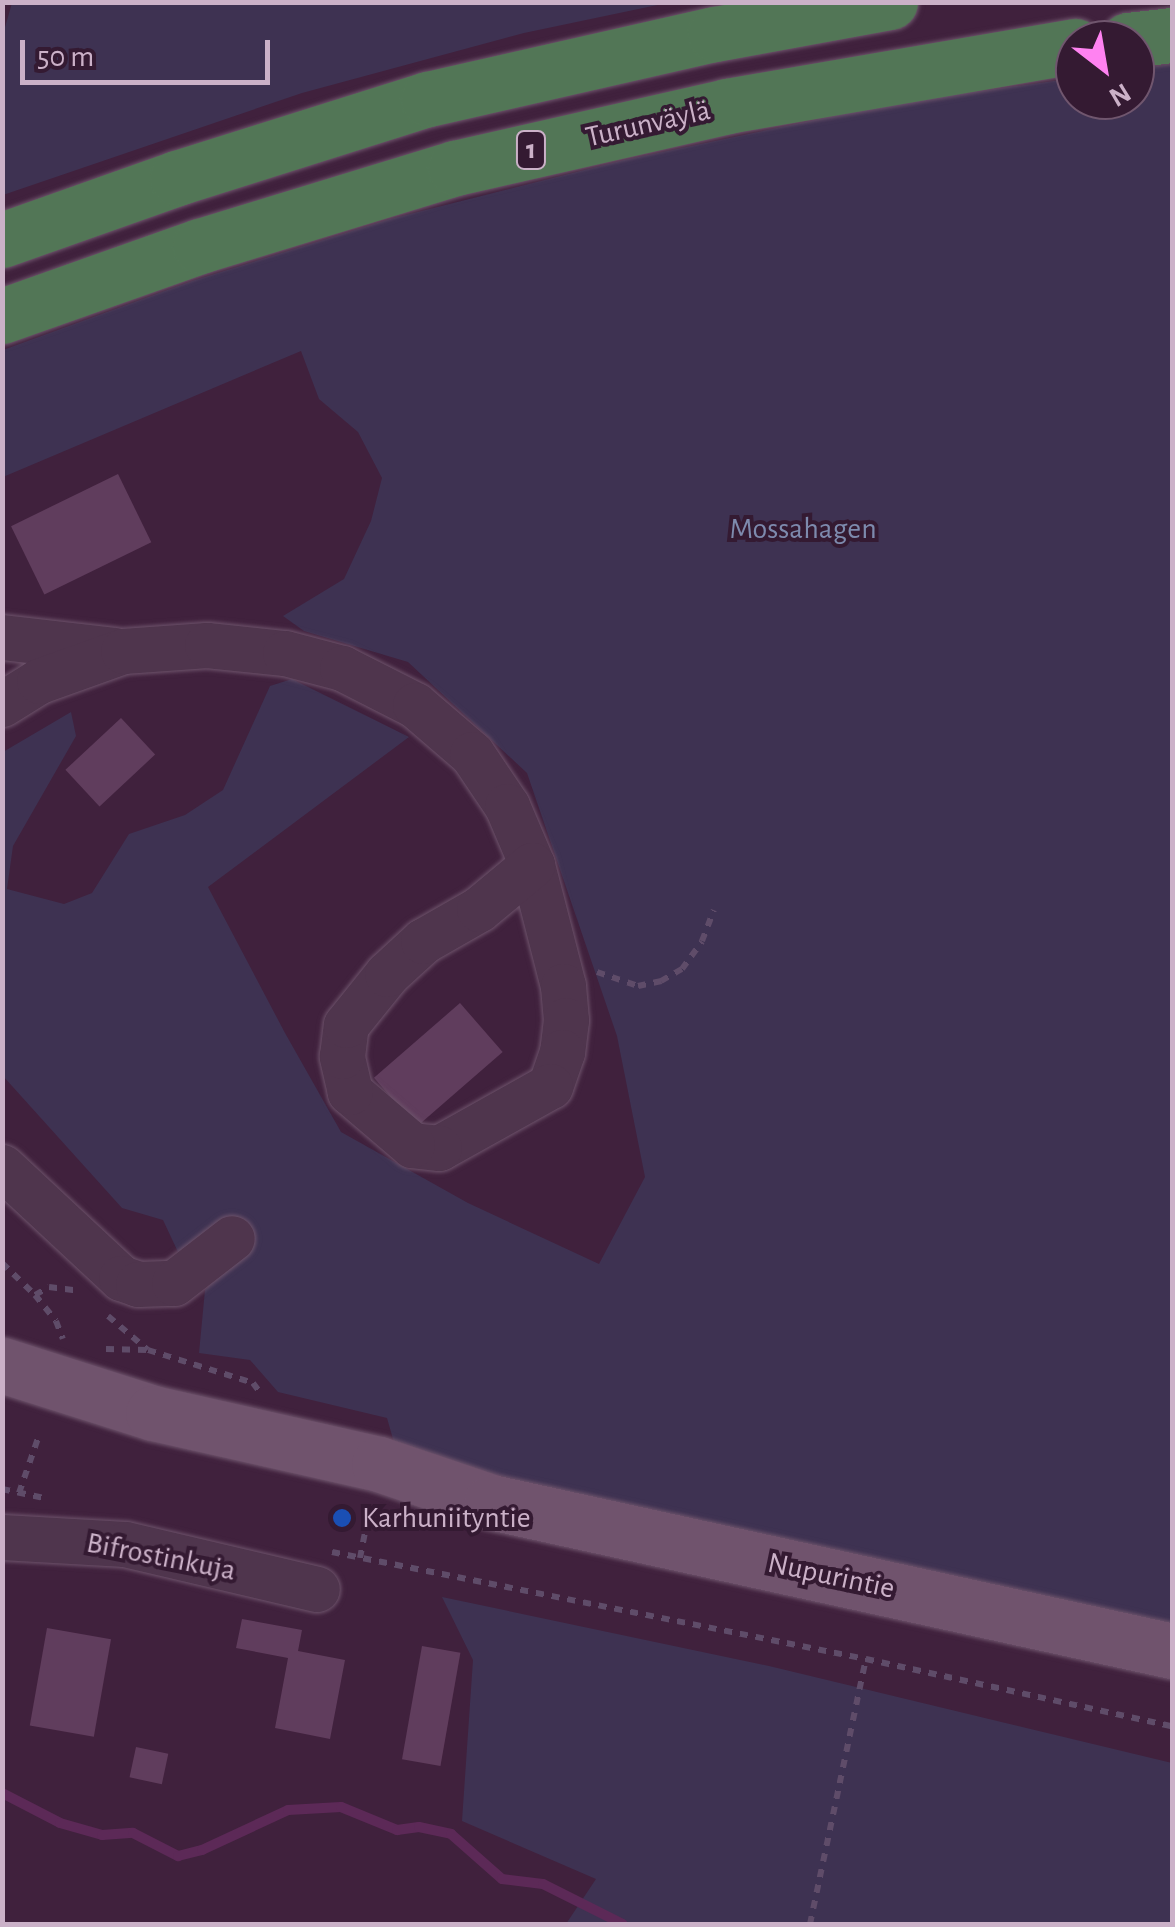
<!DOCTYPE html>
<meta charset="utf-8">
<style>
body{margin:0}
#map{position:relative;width:1175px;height:1927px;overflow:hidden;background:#40213d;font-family:"Alegreya Sans",sans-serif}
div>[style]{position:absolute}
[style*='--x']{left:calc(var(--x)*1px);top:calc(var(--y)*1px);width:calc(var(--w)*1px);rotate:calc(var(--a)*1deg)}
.green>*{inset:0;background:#3e3252}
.stream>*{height:10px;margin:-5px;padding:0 5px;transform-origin:5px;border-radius:5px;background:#5c2957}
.building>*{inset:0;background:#603d5d;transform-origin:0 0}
.path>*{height:6px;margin-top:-3px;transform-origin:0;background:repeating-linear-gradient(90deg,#5f4c69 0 8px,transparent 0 16px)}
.roads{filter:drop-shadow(0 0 2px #6d536b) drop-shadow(0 0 2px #6d536b)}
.minor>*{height:45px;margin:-22.5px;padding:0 22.5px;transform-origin:22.5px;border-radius:22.5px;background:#4f354d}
.major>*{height:55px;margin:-27.5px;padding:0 27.5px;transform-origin:27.5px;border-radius:27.5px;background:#70536d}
.highway>*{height:55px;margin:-27.5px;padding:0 27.5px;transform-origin:27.5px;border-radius:27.5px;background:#527656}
.dots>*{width:28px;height:28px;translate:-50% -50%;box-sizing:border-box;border:5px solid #341a32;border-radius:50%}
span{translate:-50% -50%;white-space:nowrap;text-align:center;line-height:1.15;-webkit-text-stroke:8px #341a32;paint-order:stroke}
.shield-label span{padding:2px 8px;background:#341a32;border:2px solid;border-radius:8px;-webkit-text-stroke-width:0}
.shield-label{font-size:28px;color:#cbb1c8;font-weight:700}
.street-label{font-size:30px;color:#cbb1c8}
.park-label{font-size:30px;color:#7d8aad}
.poi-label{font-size:30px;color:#cbb1c8}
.left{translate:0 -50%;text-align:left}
.frame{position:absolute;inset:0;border:5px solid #cbb1c8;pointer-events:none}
.north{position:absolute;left:1055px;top:20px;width:100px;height:100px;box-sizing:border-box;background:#341a32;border:2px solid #70566e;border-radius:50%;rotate:149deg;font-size:28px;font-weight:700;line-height:40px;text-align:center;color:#cbb1c8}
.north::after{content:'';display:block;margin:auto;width:35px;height:45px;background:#ff82f1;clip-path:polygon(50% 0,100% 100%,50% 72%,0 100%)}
.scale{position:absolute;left:20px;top:40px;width:250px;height:45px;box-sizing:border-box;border:5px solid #cbb1c8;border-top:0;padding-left:12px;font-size:30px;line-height:35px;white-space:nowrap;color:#cbb1c8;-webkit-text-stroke:8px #341a32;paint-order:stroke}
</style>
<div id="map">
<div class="green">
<i style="clip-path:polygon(12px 3px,12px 2px,667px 3px,524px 33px,302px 93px,3px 195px,3px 34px)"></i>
<i style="clip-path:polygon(1172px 64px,1172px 1627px,397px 1453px,387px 1418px,278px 1392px,250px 1360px,199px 1353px,205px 1290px,247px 1246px,178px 1252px,163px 1220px,122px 1208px,3px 1076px,3px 752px,71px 712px,76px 736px,13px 846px,7px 889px,64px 904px,92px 893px,129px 834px,185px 815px,223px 790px,270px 686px,292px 679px,409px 737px,208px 887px,285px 1033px,341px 1132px,468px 1203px,599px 1264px,645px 1177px,617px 1036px,527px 773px,408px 662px,304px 631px,283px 616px,344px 579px,371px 521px,382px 478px,358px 432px,319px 399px,301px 351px,3px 477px,3px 350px,192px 281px,390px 219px,624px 160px,901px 102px,1075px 78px,1075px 100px,1135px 100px,1135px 69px)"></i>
<i style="clip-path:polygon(442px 1597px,769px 1666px,1172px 1763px,1172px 1924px,566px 1924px,596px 1879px,462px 1821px,473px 1660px)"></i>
</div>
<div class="stream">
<i style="--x:2;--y:1793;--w:65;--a:27.3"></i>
<i style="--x:60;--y:1823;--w:44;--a:15.9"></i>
<i style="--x:102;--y:1835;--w:31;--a:-4"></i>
<i style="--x:133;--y:1833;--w:51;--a:27.1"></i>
<i style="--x:178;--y:1856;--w:25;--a:-14"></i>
<i style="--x:202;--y:1850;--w:95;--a:-24.9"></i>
<i style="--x:288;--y:1810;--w:53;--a:-3.2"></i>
<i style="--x:341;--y:1807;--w:61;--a:22.3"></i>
<i style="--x:397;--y:1830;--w:22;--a:-8"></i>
<i style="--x:419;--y:1827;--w:33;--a:12"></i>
<i style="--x:451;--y:1834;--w:68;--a:41.4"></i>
<i style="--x:502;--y:1879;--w:41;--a:7"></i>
<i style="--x:543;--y:1884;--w:89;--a:26.6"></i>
</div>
<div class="building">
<i style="left:118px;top:474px;width:76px;height:119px;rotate:64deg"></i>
<i style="left:121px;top:718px;width:50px;height:76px;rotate:47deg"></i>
<i style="left:460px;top:1003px;width:65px;height:114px;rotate:49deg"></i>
<i style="clip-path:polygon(242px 1619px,302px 1630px,298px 1651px,345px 1660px,330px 1739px,275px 1728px,288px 1658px,236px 1648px)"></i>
<i style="left:47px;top:1628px;width:65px;height:99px;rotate:10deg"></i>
<i style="left:422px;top:1646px;width:39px;height:115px;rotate:10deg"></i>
<i style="left:136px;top:1747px;width:33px;height:31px;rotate:12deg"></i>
</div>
<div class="path">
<i style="--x:597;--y:972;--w:43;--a:18.9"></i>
<i style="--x:638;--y:986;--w:24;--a:-12"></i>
<i style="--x:661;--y:981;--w:24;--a:-30"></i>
<i style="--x:682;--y:969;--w:34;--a:-54"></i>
<i style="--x:702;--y:941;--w:33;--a:-69"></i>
<i style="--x:2;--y:1263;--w:46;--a:44.1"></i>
<i style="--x:35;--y:1295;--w:33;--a:51"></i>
<i style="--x:56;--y:1321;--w:19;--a:69"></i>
<i style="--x:35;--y:1295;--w:16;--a:-30"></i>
<i style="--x:49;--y:1287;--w:26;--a:7"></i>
<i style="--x:108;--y:1316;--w:52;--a:40.4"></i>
<i style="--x:148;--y:1350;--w:110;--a:17.4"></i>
<i style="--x:253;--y:1383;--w:10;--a:53"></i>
<i style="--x:106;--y:1349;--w:42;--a:1.4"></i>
<i style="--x:2;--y:1489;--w:43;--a:12.1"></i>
<i style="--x:19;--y:1493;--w:58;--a:-70.9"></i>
<i style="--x:332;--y:1552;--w:545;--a:11.33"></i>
<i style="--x:866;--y:1659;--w:313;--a:12.4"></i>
<i style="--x:360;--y:1558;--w:36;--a:-79"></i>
<i style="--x:810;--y:1924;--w:271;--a:-78.1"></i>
</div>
<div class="roads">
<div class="minor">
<i style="--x:2;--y:637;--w:114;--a:6.6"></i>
<i style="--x:2;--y:704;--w:44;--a:-31.9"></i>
<i style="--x:39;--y:681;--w:89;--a:-19.7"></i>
<i style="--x:123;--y:651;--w:84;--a:-4.1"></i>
<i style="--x:207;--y:645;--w:78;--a:5.9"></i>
<i style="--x:285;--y:653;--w:59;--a:14.7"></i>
<i style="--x:342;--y:668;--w:82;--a:26.9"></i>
<i style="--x:415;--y:705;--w:75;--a:40.7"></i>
<i style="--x:472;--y:754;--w:63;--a:56.1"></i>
<i style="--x:507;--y:806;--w:64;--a:67"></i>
<i style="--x:532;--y:865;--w:125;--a:75.6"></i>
<i style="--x:563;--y:986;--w:34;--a:85"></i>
<i style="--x:566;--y:1020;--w:32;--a:97"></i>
<i style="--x:562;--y:1052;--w:36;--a:109"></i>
<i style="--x:550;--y:1086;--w:127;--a:150.8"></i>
<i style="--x:439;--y:1148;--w:27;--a:-174"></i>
<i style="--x:412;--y:1145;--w:82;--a:-139.5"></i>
<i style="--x:350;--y:1092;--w:37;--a:-103"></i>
<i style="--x:342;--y:1056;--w:31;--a:-83"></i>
<i style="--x:346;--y:1025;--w:65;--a:-51.2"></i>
<i style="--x:387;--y:974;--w:49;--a:-42.5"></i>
<i style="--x:423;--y:941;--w:64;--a:-29.7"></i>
<i style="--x:479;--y:909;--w:69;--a:-39.7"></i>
<i style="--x:2;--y:1167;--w:163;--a:43"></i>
<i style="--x:121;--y:1278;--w:18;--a:19"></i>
<i style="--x:138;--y:1284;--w:36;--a:-2"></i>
<i style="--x:174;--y:1283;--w:73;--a:-37.8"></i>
<i style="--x:2;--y:1537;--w:123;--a:3.3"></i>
<i style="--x:125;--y:1544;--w:197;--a:13.2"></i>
</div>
<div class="major">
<i style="--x:2;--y:1365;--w:158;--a:17.6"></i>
<i style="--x:153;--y:1413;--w:232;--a:12.7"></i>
<i style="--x:379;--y:1464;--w:118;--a:18.7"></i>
<i style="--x:491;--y:1502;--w:697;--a:12.34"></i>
</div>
<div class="highway">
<i style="--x:1128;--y:40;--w:44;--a:-6.5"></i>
<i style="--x:2;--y:240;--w:186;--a:-19.5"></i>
<i style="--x:177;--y:178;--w:263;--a:-17.5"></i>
<i style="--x:428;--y:99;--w:294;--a:-12.8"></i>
<i style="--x:715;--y:34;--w:178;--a:-10.4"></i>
<i style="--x:2;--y:316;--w:210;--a:-19.5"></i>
<i style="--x:200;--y:246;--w:267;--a:-17"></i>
<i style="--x:455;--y:168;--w:279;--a:-12.8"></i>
<i style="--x:727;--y:106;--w:353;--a:-9.8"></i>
</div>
</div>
<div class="dots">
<i style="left:342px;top:1518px;background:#1a4fb4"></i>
</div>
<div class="shield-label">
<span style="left:531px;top:150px">1</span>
</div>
<div class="street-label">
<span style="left:648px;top:124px;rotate:-13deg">Turunväylä</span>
<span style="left:161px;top:1557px;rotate:11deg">Bifrostinkuja</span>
<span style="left:831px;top:1576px;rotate:12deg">Nupurintie</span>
</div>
<div class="park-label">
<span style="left:803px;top:529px">Mossahagen</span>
</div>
<div class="poi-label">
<span class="left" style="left:362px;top:1518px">Karhuniityntie</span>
</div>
<div class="frame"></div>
<div class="north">N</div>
<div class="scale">50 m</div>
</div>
